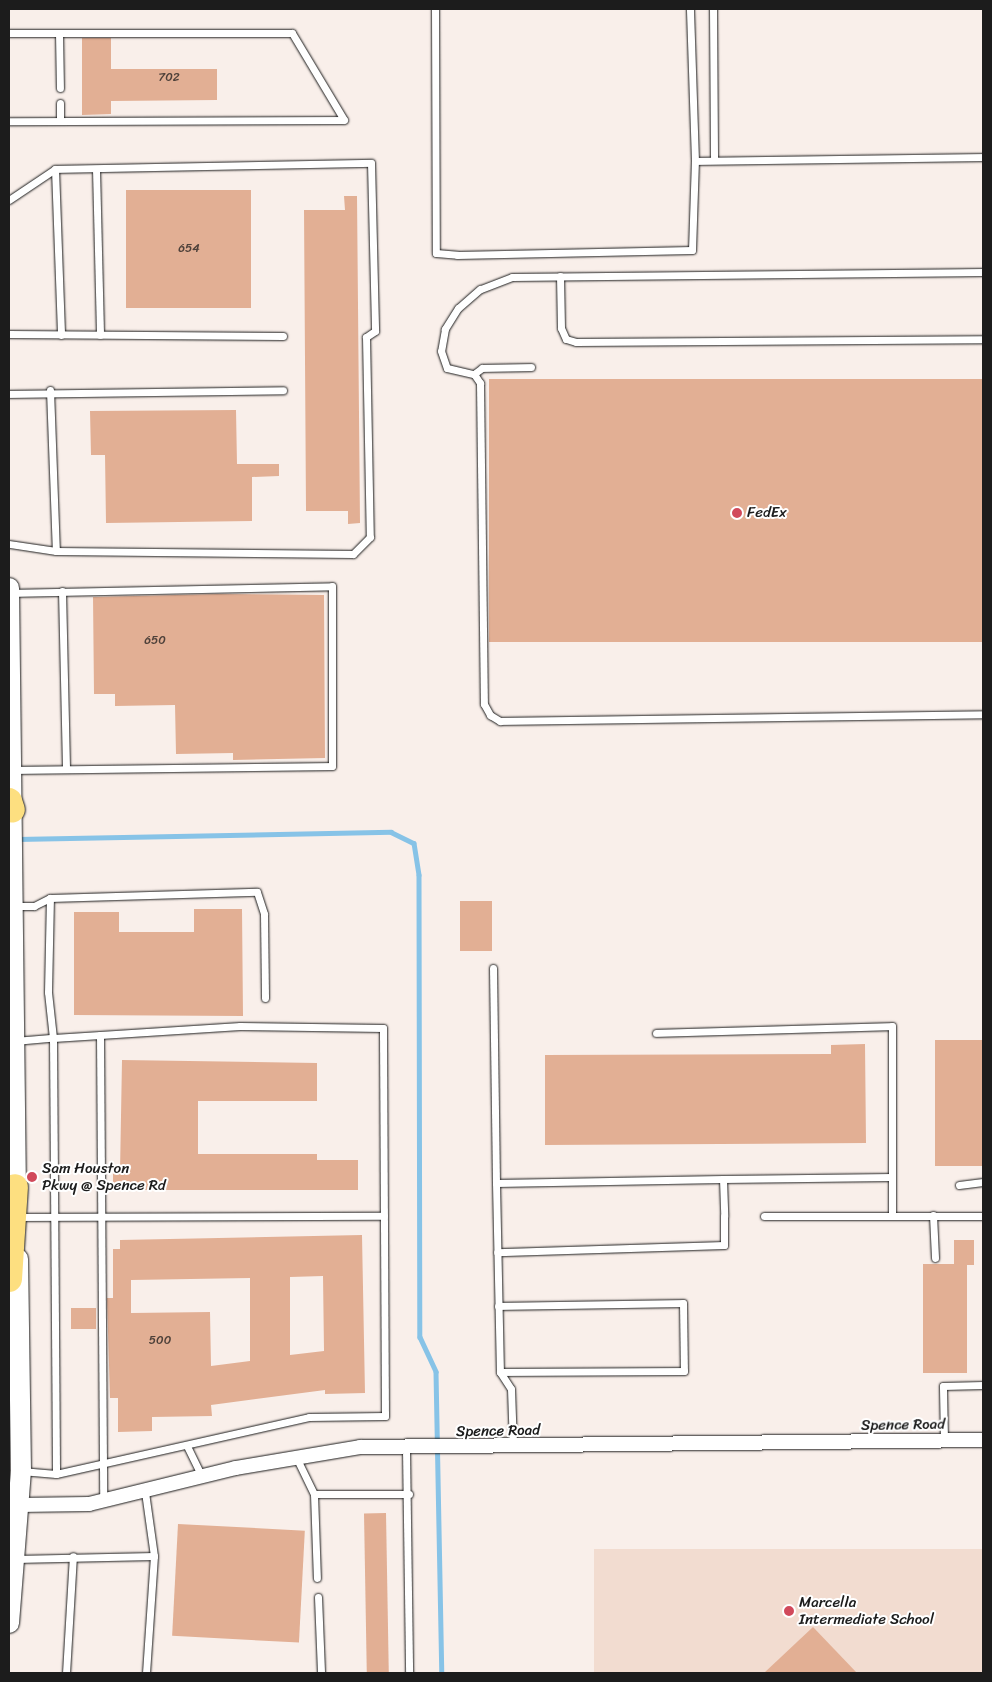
<!DOCTYPE html>
<style>
body{margin:0}
#map{position:relative;width:992px;height:1682px;overflow:hidden;background:#f9efea;font-family:Sriracha,sans-serif}
div>[style]{position:absolute}
[style*='--x']{left:calc(var(--x)*1px);top:calc(var(--y)*1px);width:calc(var(--w)*1px);rotate:calc(var(--a)*1deg)}
.built>*{inset:0;background:#f2dcd0;transform-origin:0 0}
.stream>*{height:4.5px;margin:-2.25px;padding:0 2.25px;transform-origin:2.25px;border-radius:2.25px;background:#87c3e7}
.building>*{inset:0;background:#e2af94;transform-origin:0 0}
.roads{filter:drop-shadow(0 0 1px #1c1c1c) drop-shadow(0 0 1px #1c1c1c)}
.lane>*{height:7px;margin:-3.5px;padding:0 3.5px;transform-origin:3.5px;border-radius:3.5px;background:#fff}
.street>*{height:14px;margin:-7px;padding:0 7px;transform-origin:7px;border-radius:7px;background:#fff}
.secondary>*{height:20px;margin:-10px;padding:0 10px;transform-origin:10px;border-radius:10px;background:#fff}
.highway>*{height:26px;margin:-13px;padding:0 13px;transform-origin:13px;border-radius:13px;background:#fddf80}
.dots>*{width:14px;height:14px;translate:-50% -50%;box-sizing:border-box;border:2px solid #fff;border-radius:50%}
span{translate:-50% -50%;white-space:nowrap;text-align:center;line-height:1.15;-webkit-text-stroke:4px #fff;paint-order:stroke}
.number-label{font-size:12px;color:#4e413a}
.number-label span{-webkit-text-stroke-width:0}
.poi-label{font-size:15px;color:#1c1c1c}
.left{translate:0 -50%;text-align:left}
.street-label{font-size:15px;color:#1c1c1c}
.frame{position:absolute;inset:0;border:10px solid #1c1c1c;pointer-events:none}
</style>
<div id="map">
<div class="built">
<i style="left:594px;top:1549px;width:389px;height:124px"></i>
</div>
<div class="stream">
<i style="--x:17;--y:839;--w:374;--a:-1.1"></i>
<i style="--x:391;--y:832;--w:25;--a:26"></i>
<i style="--x:414;--y:843;--w:32;--a:81"></i>
<i style="--x:419;--y:875;--w:462;--a:89.9"></i>
<i style="--x:420;--y:1337;--w:38;--a:65"></i>
<i style="--x:436;--y:1372;--w:301;--a:88.9"></i>
</div>
<div class="building">
<i style="clip-path:polygon(82px 38px,111px 38px,111px 69px,217px 69px,217px 100px,111px 101px,111px 114px,82px 115px)"></i>
<i style="left:126px;top:190px;width:125px;height:118px"></i>
<i style="clip-path:polygon(344px 196px,357px 196px,360px 523px,348px 524px,348px 511px,306px 511px,304px 210px,345px 210px)"></i>
<i style="left:983px;top:379px;width:263px;height:494px;rotate:90deg"></i>
<i style="clip-path:polygon(236px 410px,237px 464px,279px 464px,279px 476px,252px 477px,252px 521px,106px 523px,105px 455px,91px 455px,90px 411px)"></i>
<i style="clip-path:polygon(217px 594px,324px 595px,325px 758px,233px 760px,233px 753px,176px 754px,175px 705px,115px 706px,115px 694px,94px 694px,93px 597px)"></i>
<i style="left:460px;top:901px;width:32px;height:50px"></i>
<i style="clip-path:polygon(194px 909px,242px 909px,243px 1016px,74px 1015px,74px 912px,119px 912px,119px 932px,194px 932px)"></i>
<i style="left:935px;top:1040px;width:48px;height:126px"></i>
<i style="clip-path:polygon(865px 1044px,866px 1143px,545px 1145px,545px 1055px,831px 1054px,831px 1045px)"></i>
<i style="clip-path:polygon(122px 1060px,317px 1063px,317px 1101px,198px 1101px,198px 1154px,317px 1154px,317px 1160px,358px 1160px,358px 1190px,113px 1190px,113px 1172px,120px 1172px)"></i>
<i style="clip-path:polygon(evenodd,362px 1235px,365px 1393px,325px 1394px,325px 1390px,211px 1405px,212px 1416px,152px 1417px,152px 1431px,118px 1432px,118px 1398px,110px 1398px,107px 1298px,113px 1298px,113px 1249px,120px 1249px,120px 1240px,362px 1235px,323px 1276px,324px 1351px,290px 1355px,290px 1277px,323px 1276px,362px 1235px,250px 1278px,250px 1361px,211px 1366px,210px 1312px,131px 1313px,131px 1280px,250px 1278px)"></i>
<i style="clip-path:polygon(954px 1240px,974px 1240px,974px 1265px,967px 1265px,967px 1373px,923px 1373px,923px 1264px,954px 1264px)"></i>
<i style="left:71px;top:1308px;width:25px;height:21px"></i>
<i style="left:386px;top:1513px;width:160px;height:22px;rotate:89deg"></i>
<i style="left:178px;top:1524px;width:127px;height:112px;rotate:3deg"></i>
<i style="clip-path:polygon(813px 1627px,857px 1673px,764px 1673px)"></i>
</div>
<div class="roads">
<div class="lane">
<i style="--x:435;--y:9;--w:244;--a:89.8"></i>
<i style="--x:436;--y:253;--w:21;--a:5"></i>
<i style="--x:457;--y:255;--w:235;--a:-1.2"></i>
<i style="--x:692;--y:250;--w:89;--a:-88.1"></i>
<i style="--x:695;--y:161;--w:152;--a:-91.9"></i>
<i style="--x:713;--y:9;--w:149;--a:89.6"></i>
<i style="--x:9;--y:33;--w:283;--a:0"></i>
<i style="--x:292;--y:33;--w:101;--a:59.1"></i>
<i style="--x:344;--y:120;--w:335;--a:179.8"></i>
<i style="--x:59;--y:33;--w:55;--a:89"></i>
<i style="--x:60;--y:103;--w:18;--a:90"></i>
<i style="--x:695;--y:161;--w:288;--a:-0.8"></i>
<i style="--x:55;--y:169;--w:166;--a:87.9"></i>
<i style="--x:96;--y:169;--w:166;--a:88.6"></i>
<i style="--x:9;--y:200;--w:55;--a:-34"></i>
<i style="--x:55;--y:169;--w:316;--a:-1.1"></i>
<i style="--x:371;--y:163;--w:168;--a:88.6"></i>
<i style="--x:375;--y:331;--w:11;--a:146"></i>
<i style="--x:366;--y:337;--w:200;--a:88.9"></i>
<i style="--x:370;--y:537;--w:24;--a:135"></i>
<i style="--x:353;--y:554;--w:297;--a:-179.4"></i>
<i style="--x:56;--y:551;--w:48;--a:-171.5"></i>
<i style="--x:983;--y:272;--w:471;--a:179.4"></i>
<i style="--x:512;--y:277;--w:34;--a:159"></i>
<i style="--x:480;--y:289;--w:29;--a:139"></i>
<i style="--x:458;--y:308;--w:25;--a:122"></i>
<i style="--x:445;--y:329;--w:22;--a:100"></i>
<i style="--x:441;--y:351;--w:18;--a:71"></i>
<i style="--x:447;--y:368;--w:28;--a:13"></i>
<i style="--x:474;--y:374;--w:11;--a:56"></i>
<i style="--x:480;--y:383;--w:321;--a:89.3"></i>
<i style="--x:484;--y:704;--w:13;--a:61"></i>
<i style="--x:490;--y:715;--w:12;--a:31"></i>
<i style="--x:500;--y:721;--w:483;--a:-0.8"></i>
<i style="--x:560;--y:276;--w:52;--a:88.9"></i>
<i style="--x:561;--y:328;--w:12;--a:66"></i>
<i style="--x:566;--y:339;--w:10;--a:17"></i>
<i style="--x:576;--y:342;--w:407;--a:-0.4"></i>
<i style="--x:9;--y:334;--w:274;--a:0.4"></i>
<i style="--x:474;--y:374;--w:10;--a:-37"></i>
<i style="--x:482;--y:368;--w:49;--a:-1.2"></i>
<i style="--x:50;--y:390;--w:161;--a:87.9"></i>
<i style="--x:9;--y:394;--w:274;--a:-0.8"></i>
<i style="--x:62;--y:591;--w:178;--a:88.7"></i>
<i style="--x:11;--y:593;--w:321;--a:-1.2"></i>
<i style="--x:332;--y:586;--w:180;--a:90"></i>
<i style="--x:332;--y:766;--w:318;--a:179.3"></i>
<i style="--x:15;--y:906;--w:19;--a:0"></i>
<i style="--x:34;--y:906;--w:18;--a:-27"></i>
<i style="--x:50;--y:898;--w:207;--a:-1.7"></i>
<i style="--x:257;--y:892;--w:23;--a:72"></i>
<i style="--x:264;--y:914;--w:84;--a:89.3"></i>
<i style="--x:493;--y:968;--w:215;--a:89.2"></i>
<i style="--x:496;--y:1183;--w:227;--a:-1"></i>
<i style="--x:723;--y:1179;--w:37;--a:88"></i>
<i style="--x:724;--y:1216;--w:29;--a:90"></i>
<i style="--x:724;--y:1245;--w:227;--a:178.2"></i>
<i style="--x:656;--y:1033;--w:236;--a:-1.7"></i>
<i style="--x:892;--y:1026;--w:151;--a:90"></i>
<i style="--x:892;--y:1177;--w:169;--a:179.3"></i>
<i style="--x:100;--y:1035;--w:466;--a:89.6"></i>
<i style="--x:15;--y:1041;--w:38;--a:-5"></i>
<i style="--x:53;--y:1038;--w:436;--a:89.6"></i>
<i style="--x:892;--y:1177;--w:38;--a:90"></i>
<i style="--x:496;--y:1183;--w:189;--a:88.8"></i>
<i style="--x:500;--y:1372;--w:20;--a:57"></i>
<i style="--x:511;--y:1389;--w:58;--a:88"></i>
<i style="--x:959;--y:1185;--w:24;--a:-7"></i>
<i style="--x:933;--y:1215;--w:43;--a:87.3"></i>
<i style="--x:764;--y:1216;--w:219;--a:0"></i>
<i style="--x:18;--y:1217;--w:366;--a:-0.2"></i>
<i style="--x:498;--y:1306;--w:185;--a:-0.9"></i>
<i style="--x:683;--y:1303;--w:68;--a:89.2"></i>
<i style="--x:684;--y:1371;--w:184;--a:179.7"></i>
<i style="--x:944;--y:1440;--w:54;--a:-91.1"></i>
<i style="--x:943;--y:1386;--w:40;--a:-1.4"></i>
<i style="--x:187;--y:1446;--w:34;--a:64"></i>
<i style="--x:406;--y:1449;--w:224;--a:89.2"></i>
<i style="--x:296;--y:1457;--w:41;--a:64.1"></i>
<i style="--x:314;--y:1494;--w:84;--a:88"></i>
<i style="--x:21;--y:1471;--w:35;--a:5"></i>
<i style="--x:56;--y:1474;--w:259;--a:-12.7"></i>
<i style="--x:309;--y:1417;--w:76;--a:-0.8"></i>
<i style="--x:385;--y:1416;--w:388;--a:-90.3"></i>
<i style="--x:383;--y:1028;--w:143;--a:-179.2"></i>
<i style="--x:240;--y:1026;--w:187;--a:176.3"></i>
<i style="--x:53;--y:1038;--w:46;--a:-96.2"></i>
<i style="--x:48;--y:992;--w:94;--a:-88.8"></i>
<i style="--x:314;--y:1494;--w:95;--a:0"></i>
<i style="--x:15;--y:1559;--w:139;--a:-1.2"></i>
<i style="--x:154;--y:1556;--w:65;--a:-98"></i>
<i style="--x:318;--y:1597;--w:76;--a:87.7"></i>
<i style="--x:66;--y:1673;--w:117;--a:-86.6"></i>
<i style="--x:146;--y:1673;--w:117;--a:-86.1"></i>
</div>
<div class="street">
<i style="--x:19;--y:1505;--w:70;--a:-0.8"></i>
<i style="--x:89;--y:1504;--w:151;--a:-13.8"></i>
<i style="--x:236;--y:1468;--w:126;--a:-9.6"></i>
<i style="--x:360;--y:1447;--w:623;--a:-0.64"></i>
</div>
<div class="secondary">
<i style="--x:9;--y:588;--w:612;--a:89.34"></i>
<i style="--x:9;--y:1623;--w:152;--a:-85.5"></i>
<i style="--x:21;--y:1471;--w:212;--a:-90.8"></i>
</div>
<div class="highway">
<i style="--x:9;--y:801;--w:9;--a:72"></i>
<i style="--x:9;--y:1279;--w:92;--a:-86.3"></i>
</div>
</div>
<div class="dots">
<i style="left:737px;top:513px;background:#d1495b"></i>
<i style="left:32px;top:1177px;background:#d1495b"></i>
<i style="left:789px;top:1611px;background:#d1495b"></i>
</div>
<div class="number-label">
<span style="left:169px;top:78px">702</span>
<span style="left:189px;top:249px">654</span>
<span style="left:155px;top:641px">650</span>
<span style="left:160px;top:1341px">500</span>
</div>
<div class="poi-label">
<span class="left" style="left:747px;top:513px">FedEx</span>
<span class="left" style="left:42px;top:1177px">Sam Houston<br>Pkwy @ Spence Rd</span>
<span class="left" style="left:799px;top:1611px">Marcella<br>Intermediate School</span>
</div>
<div class="street-label">
<span style="left:903px;top:1425px;rotate:-1deg">Spence Road</span>
<span style="left:498px;top:1431px;rotate:-1deg">Spence Road</span>
</div>
<div class="frame"></div>
</div>
